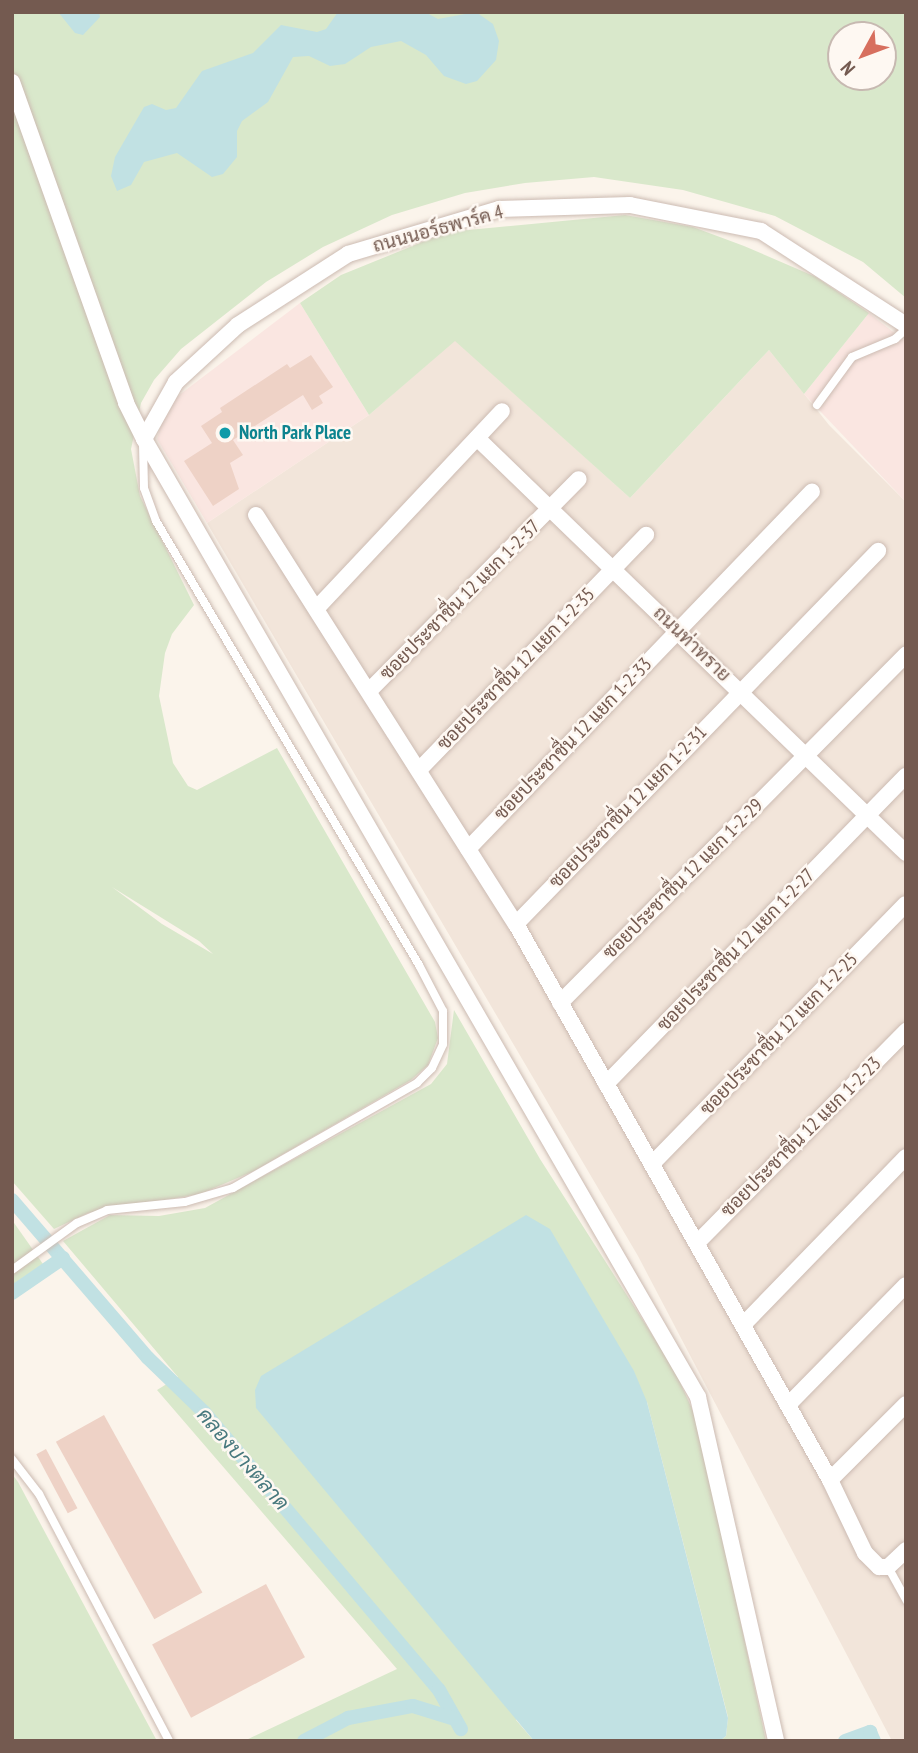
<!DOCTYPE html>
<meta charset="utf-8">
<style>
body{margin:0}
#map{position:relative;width:918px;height:1753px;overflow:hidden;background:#fbf4eb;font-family:"PT Sans Narrow",Sarabun,sans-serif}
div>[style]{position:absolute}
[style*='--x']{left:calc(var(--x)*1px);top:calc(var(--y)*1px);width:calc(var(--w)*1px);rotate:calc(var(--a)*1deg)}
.residential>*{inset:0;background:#f2e5da}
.commercial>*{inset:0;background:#fae6e1}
.green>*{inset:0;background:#d9e8cb}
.water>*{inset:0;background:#c1e1e3}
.canal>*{height:14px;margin:-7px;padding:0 7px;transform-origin:7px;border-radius:7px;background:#c1e1e3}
.building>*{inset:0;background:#eed2c6;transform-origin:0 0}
.roads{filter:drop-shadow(0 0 2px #ccbbb2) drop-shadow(0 0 2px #ccbbb2)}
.lane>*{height:8px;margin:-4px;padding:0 4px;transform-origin:4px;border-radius:4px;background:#fff}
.street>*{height:16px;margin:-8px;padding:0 8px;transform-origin:8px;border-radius:8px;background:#fff}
.dots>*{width:19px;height:19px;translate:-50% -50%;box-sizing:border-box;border:4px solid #fef8f2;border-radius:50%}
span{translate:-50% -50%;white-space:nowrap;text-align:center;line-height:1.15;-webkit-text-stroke:5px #fef8f2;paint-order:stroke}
.street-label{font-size:19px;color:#745a50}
.culture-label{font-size:19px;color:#0d838f;font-weight:700}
.left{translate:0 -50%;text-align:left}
.water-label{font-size:21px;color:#48797e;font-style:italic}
.frame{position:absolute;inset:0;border:14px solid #745a50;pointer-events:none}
.north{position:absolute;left:827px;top:21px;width:70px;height:70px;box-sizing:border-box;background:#fef8f2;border:2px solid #c7b9b1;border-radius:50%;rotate:229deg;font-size:19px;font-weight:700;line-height:28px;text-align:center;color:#745a50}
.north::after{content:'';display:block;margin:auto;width:24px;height:32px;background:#d76f5e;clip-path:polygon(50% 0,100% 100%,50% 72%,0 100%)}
</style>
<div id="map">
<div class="residential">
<i style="clip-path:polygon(455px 340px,630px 498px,769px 350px,829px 425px,906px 502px,906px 1741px,892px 1741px,638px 1256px,207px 523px,369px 415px)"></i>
</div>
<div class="commercial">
<i style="clip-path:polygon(300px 303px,369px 415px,207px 523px,157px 439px,164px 414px,174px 399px)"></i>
<i style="clip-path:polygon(869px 313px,906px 342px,906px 502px,804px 394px)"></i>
</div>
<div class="green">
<i style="clip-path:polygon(evenodd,12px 12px,906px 12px,906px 298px,863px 262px,775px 216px,683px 190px,594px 177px,525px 183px,465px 193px,392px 215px,323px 247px,266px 282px,181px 349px,154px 380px,141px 403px,131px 449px,140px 496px,194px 605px,172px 634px,165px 653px,159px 696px,173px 763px,188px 786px,197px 790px,277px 748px,435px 1022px,438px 1038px,428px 1065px,411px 1080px,254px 1171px,200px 1194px,88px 1213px,54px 1229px,12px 1181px,12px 12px,841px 35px,883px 35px,883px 77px,841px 77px,841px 35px,12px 12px,112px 887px,199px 941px,213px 954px,162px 924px,112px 887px)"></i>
<i style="clip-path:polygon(625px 215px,693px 227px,744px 246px,816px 277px,869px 313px,804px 394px,769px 350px,630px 498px,455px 341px,369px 415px,300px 303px,341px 275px,447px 232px)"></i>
<i style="clip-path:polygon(454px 1010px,540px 1159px,674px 1369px,698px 1422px,766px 1741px,720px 1741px,726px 1736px,728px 1717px,647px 1402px,516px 1720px,534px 1741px,244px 1741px,397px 1669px,157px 1390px,178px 1377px,63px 1241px,110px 1215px,159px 1216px,205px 1208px,431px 1084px,447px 1064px)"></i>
<i style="clip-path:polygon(12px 1220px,43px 1264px,12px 1285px)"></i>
<i style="clip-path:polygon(12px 1474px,18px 1482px,157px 1741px,12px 1741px)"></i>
</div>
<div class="water">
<i style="clip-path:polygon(58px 12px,99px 12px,100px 17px,83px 35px,75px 33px)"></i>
<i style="clip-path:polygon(338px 12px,425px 12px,438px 19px,476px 12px,493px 24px,499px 41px,496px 60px,477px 81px,466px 84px,444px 76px,426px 55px,401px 41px,371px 47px,345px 64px,330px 66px,309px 56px,293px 57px,268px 102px,242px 121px,237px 131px,237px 157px,223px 174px,212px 177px,177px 153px,144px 162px,131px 185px,117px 191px,111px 176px,115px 157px,144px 107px,152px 104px,166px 110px,176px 108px,202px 71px,253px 53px,281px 25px,317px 32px,326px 29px)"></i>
<i style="clip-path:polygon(526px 1215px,550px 1229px,634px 1371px,647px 1402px,728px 1718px,726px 1736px,720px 1741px,534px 1741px,256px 1408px,255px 1390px,261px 1376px)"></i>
</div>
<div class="canal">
<i style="--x:12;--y:1200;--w:208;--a:49.3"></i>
<i style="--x:148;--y:1358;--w:78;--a:44"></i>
<i style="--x:204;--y:1412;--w:364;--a:49.8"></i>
<i style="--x:439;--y:1690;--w:45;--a:60.6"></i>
<i style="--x:12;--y:1293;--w:62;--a:-34.5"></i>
<i style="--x:304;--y:1741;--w:50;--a:-27.6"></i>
<i style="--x:348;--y:1718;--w:66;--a:-10.5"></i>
<i style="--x:413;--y:1706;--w:44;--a:17.2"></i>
<i style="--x:845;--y:1741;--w:27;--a:-20"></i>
<i style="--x:870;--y:1732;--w:10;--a:66"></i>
</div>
<div class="building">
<i style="clip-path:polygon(311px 355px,333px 387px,319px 396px,323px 403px,312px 410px,303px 395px,233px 440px,243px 455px,230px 463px,239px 489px,213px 506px,184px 461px,212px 443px,201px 426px,222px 412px,220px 408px,287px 364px,290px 368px)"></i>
<i style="left:104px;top:1415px;width:203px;height:55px;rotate:61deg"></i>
<i style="left:46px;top:1449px;width:67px;height:11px;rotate:62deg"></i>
<i style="left:266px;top:1584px;width:83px;height:129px;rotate:62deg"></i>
</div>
<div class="roads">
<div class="lane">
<i style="--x:817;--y:405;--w:59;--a:-53.9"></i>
<i style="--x:852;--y:357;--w:47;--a:-22.7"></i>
<i style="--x:895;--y:339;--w:15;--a:-42"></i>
<i style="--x:12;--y:1270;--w:80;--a:-35.9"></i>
<i style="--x:77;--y:1223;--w:33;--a:-23"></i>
<i style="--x:107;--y:1210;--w:78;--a:-5.9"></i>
<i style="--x:185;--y:1202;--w:50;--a:-16.3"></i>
<i style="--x:233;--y:1188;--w:212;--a:-29.7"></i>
<i style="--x:417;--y:1083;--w:21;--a:-45"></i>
<i style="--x:432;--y:1068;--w:26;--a:-65"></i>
<i style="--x:443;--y:1044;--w:33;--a:-90"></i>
<i style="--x:443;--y:1011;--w:52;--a:-117.6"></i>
<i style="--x:419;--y:965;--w:516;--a:-120.64"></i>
<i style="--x:156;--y:521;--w:35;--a:-110"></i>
<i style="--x:144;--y:488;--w:43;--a:-91.3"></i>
<i style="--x:12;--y:1459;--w:44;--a:52.4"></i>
<i style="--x:39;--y:1494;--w:279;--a:62.2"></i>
<i style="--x:888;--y:1567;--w:38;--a:61"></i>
</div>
<div class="street">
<i style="--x:12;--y:82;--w:341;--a:70.4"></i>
<i style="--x:126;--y:403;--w:40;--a:63.4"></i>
<i style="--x:144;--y:439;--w:1107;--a:59.96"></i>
<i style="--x:698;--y:1397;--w:353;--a:77.2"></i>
<i style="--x:477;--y:438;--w:597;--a:44.05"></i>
<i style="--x:144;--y:439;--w:65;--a:-60.7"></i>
<i style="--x:176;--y:382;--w:84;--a:-42.6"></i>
<i style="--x:238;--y:325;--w:131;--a:-32.8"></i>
<i style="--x:348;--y:254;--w:158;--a:-16.6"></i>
<i style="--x:499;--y:209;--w:131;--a:-1.7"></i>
<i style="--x:630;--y:205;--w:134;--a:11.2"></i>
<i style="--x:761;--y:231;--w:173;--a:33"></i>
<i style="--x:256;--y:515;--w:485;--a:57.6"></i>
<i style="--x:516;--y:924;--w:639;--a:60.54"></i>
<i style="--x:830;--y:1480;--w:81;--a:64.4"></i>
<i style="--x:865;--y:1553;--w:20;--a:45"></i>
<i style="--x:879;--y:1567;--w:9;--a:0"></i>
<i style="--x:888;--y:1567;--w:25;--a:-43"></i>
<i style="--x:317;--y:608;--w:270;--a:-46.8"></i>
<i style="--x:369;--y:691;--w:298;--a:-45.3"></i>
<i style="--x:419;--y:770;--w:327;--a:-46"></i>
<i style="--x:468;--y:849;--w:496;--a:-46.1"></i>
<i style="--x:516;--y:924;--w:520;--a:-45.86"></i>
<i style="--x:560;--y:1003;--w:491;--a:-45.2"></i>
<i style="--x:606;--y:1084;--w:430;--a:-45.8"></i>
<i style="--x:652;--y:1164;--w:363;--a:-45.7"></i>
<i style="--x:697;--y:1243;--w:298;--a:-45.4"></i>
<i style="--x:743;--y:1325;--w:234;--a:-45.9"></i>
<i style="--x:788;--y:1405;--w:168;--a:-45.5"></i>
<i style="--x:830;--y:1480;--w:107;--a:-45"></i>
</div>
</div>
<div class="dots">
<i style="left:225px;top:433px;background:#0f9aa8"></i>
</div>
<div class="street-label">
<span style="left:438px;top:229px;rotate:-15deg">ถนนนอร์ธพาร์ค 4</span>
<span style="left:460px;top:600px;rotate:-45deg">ซอยประชาชื่น 12 แยก 1-2-37</span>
<span style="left:692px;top:644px;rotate:44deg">ถนนท่าทราย</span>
<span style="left:516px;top:669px;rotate:-46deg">ซอยประชาชื่น 12 แยก 1-2-35</span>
<span style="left:573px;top:739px;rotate:-46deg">ซอยประชาชื่น 12 แยก 1-2-33</span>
<span style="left:628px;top:807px;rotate:-46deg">ซอยประชาชื่น 12 แยก 1-2-31</span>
<span style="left:683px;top:879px;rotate:-45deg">ซอยประชาชื่น 12 แยก 1-2-29</span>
<span style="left:736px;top:950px;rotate:-46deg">ซอยประชาชื่น 12 แยก 1-2-27</span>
<span style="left:779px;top:1034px;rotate:-46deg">ซอยประชาชื่น 12 แยก 1-2-25</span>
<span style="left:801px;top:1137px;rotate:-45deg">ซอยประชาชื่น 12 แยก 1-2-23</span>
</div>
<div class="culture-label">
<span class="left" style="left:239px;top:433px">North Park Place</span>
</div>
<div class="water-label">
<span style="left:243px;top:1459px;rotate:49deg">คลองบางตลาด</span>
</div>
<div class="frame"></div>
<div class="north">N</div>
</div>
